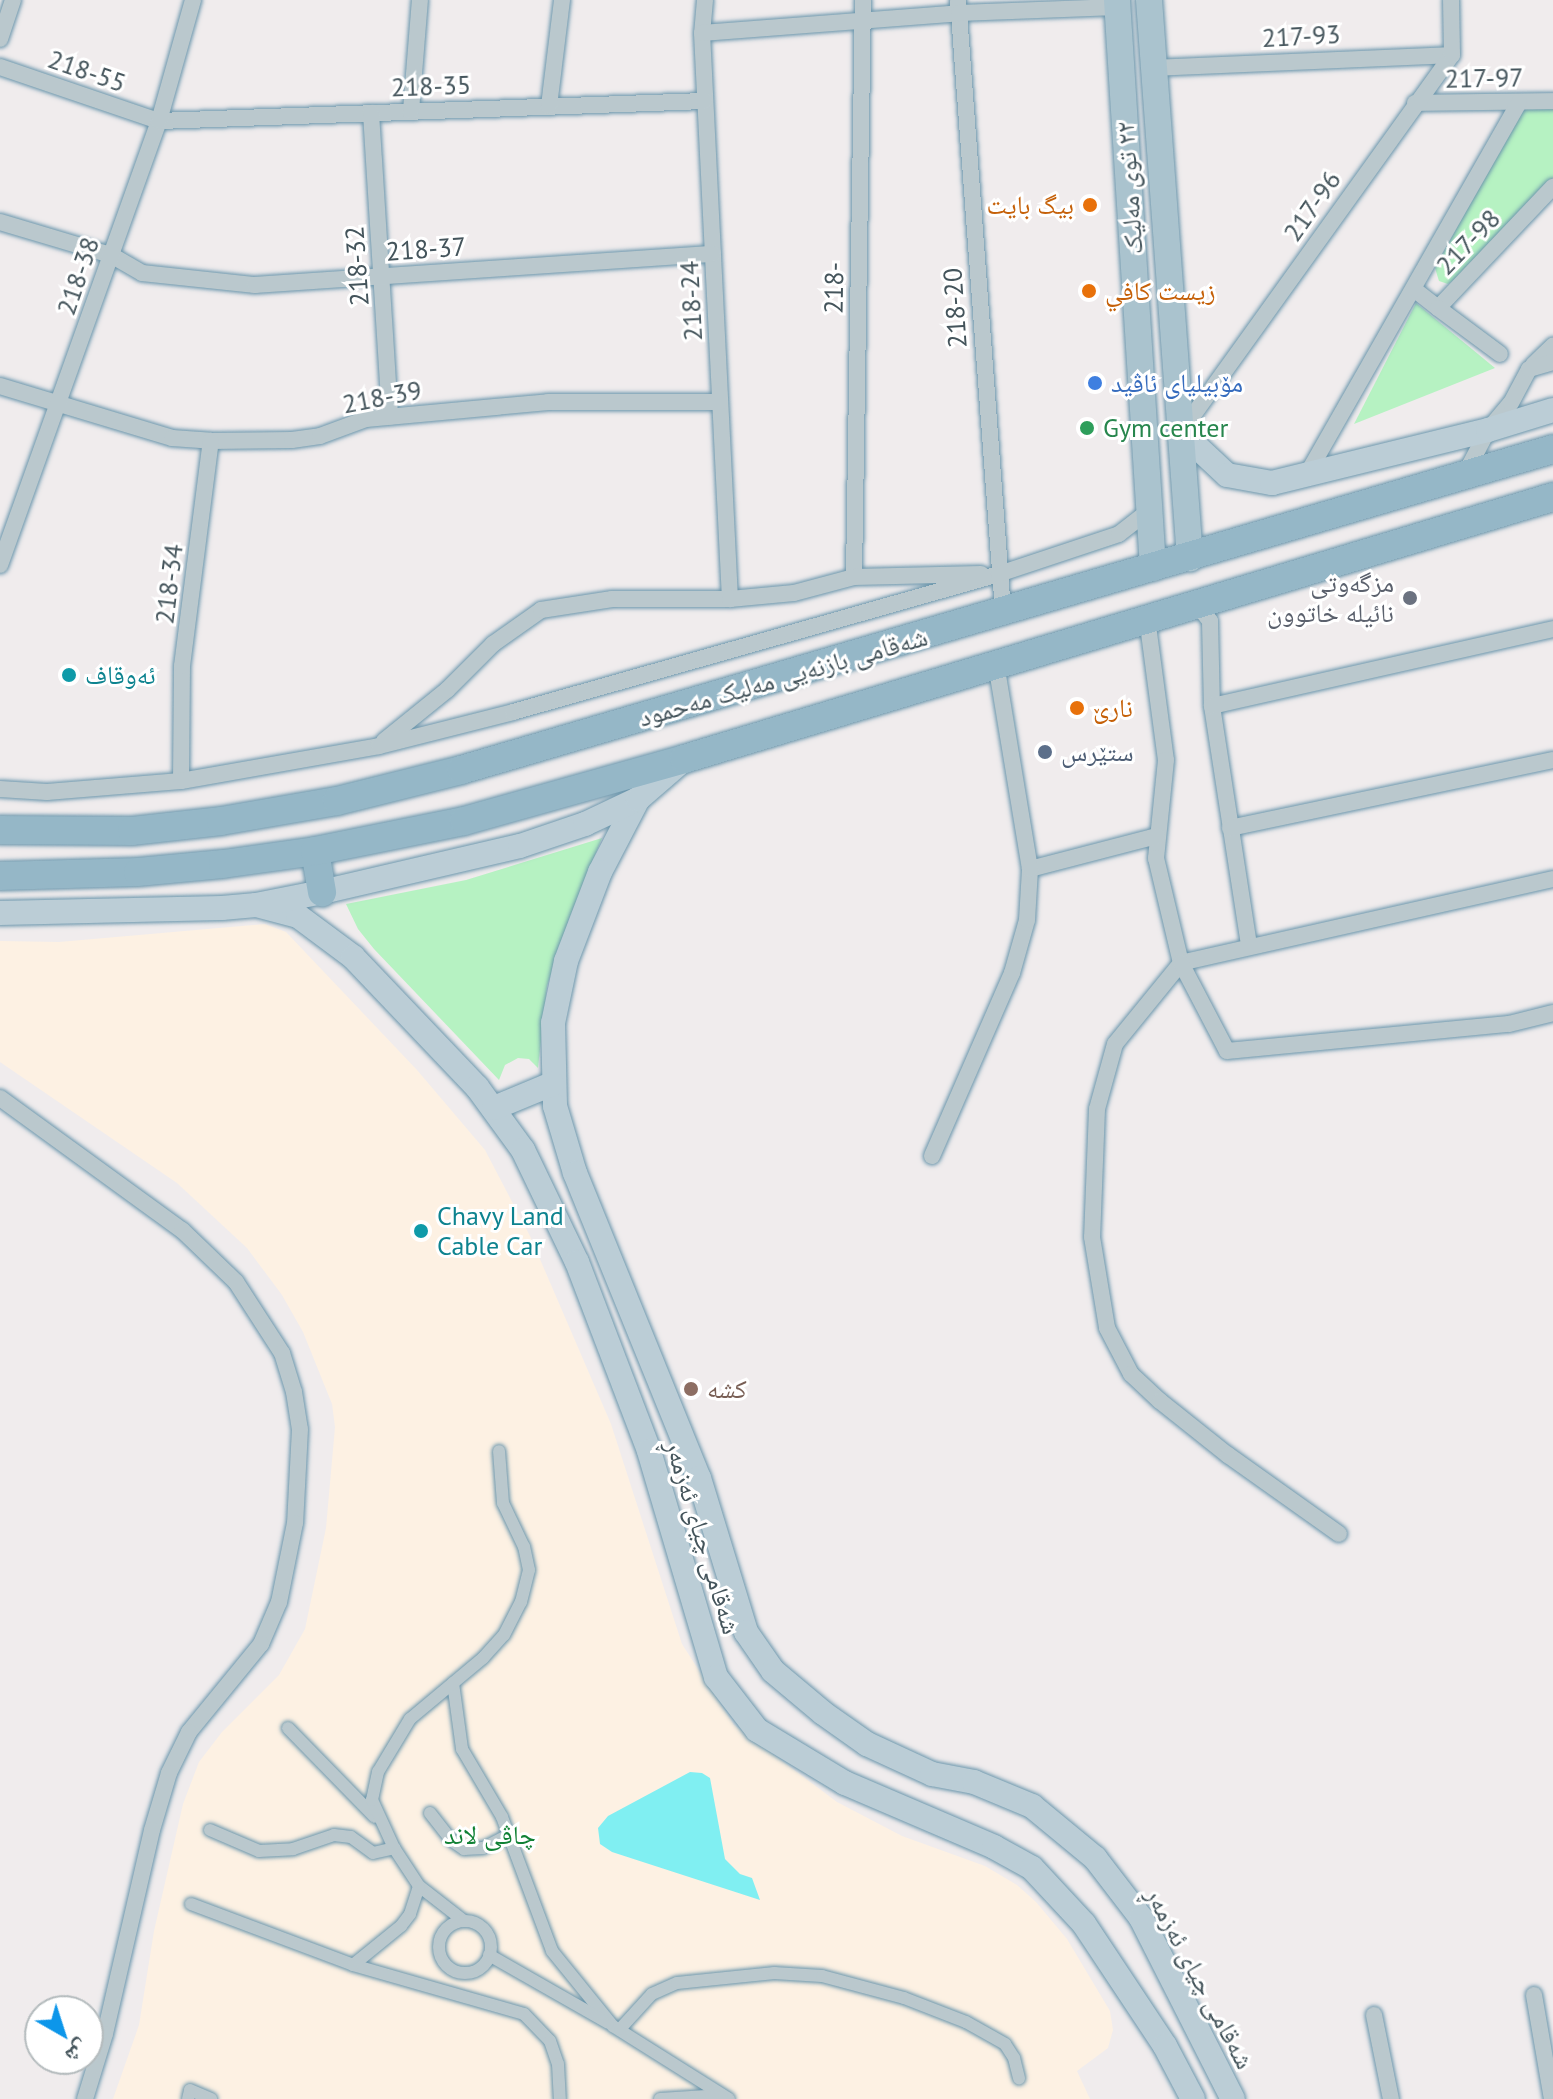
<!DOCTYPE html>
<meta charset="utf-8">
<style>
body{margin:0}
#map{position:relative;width:1553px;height:2099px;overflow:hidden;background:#f0eced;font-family:"PT Sans","Noto Naskh Arabic",sans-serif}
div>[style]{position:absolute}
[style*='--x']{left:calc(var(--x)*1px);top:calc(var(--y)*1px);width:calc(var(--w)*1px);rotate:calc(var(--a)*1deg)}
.commercial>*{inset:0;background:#fdf1e3}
.green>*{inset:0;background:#b6f2c2}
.water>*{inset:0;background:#80eff2}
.roads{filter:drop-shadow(0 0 2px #6b96ac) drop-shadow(0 0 2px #6b96ac)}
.pedestrian>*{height:12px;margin:-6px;padding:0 6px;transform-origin:6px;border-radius:6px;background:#bac8cd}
.pedestrian>.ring{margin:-6px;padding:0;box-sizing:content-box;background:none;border:12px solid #bac8cd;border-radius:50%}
.minor>*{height:16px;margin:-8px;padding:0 8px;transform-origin:8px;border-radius:8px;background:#bac8cd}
.secondary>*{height:24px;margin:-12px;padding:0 12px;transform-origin:12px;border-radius:12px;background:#bbcdd6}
.primary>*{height:26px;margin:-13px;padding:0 13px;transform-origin:13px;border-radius:13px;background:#aac3ce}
.trunk>*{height:28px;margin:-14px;padding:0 14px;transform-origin:14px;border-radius:14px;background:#95b7c7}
.dots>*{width:22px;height:22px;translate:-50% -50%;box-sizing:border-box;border:4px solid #fff;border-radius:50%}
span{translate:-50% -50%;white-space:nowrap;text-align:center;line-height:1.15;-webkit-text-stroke:6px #fff;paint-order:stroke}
.street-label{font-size:26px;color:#44545b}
.food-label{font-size:26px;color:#c56008}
.right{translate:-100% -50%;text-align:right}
.left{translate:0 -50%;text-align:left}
.shop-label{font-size:26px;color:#366cbe}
.leisure-label{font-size:26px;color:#27864d}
.worship-label{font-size:26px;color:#5b616d}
.culture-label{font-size:26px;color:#0d838f}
.service-label{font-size:26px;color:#4e5e75}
.education-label{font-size:26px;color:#785e54}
.park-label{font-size:26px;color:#108134}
.north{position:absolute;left:24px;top:1995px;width:80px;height:80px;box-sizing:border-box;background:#fff;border:2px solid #b4bbbd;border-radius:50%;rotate:141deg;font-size:22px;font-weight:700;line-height:32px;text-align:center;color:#44545b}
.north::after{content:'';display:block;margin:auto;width:28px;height:36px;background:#0c96ea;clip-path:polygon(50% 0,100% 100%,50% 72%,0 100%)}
</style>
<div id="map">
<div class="commercial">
<i style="clip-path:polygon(265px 924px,286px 932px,417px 1070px,485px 1150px,530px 1236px,611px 1424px,682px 1644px,734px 1725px,837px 1802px,902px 1836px,985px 1866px,1017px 1885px,1036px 1902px,1067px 1939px,1110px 2011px,1113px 2030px,1108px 2048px,1077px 2071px,1090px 2099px,113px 2099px,139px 2025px,154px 1931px,183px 1804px,199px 1762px,222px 1732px,279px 1675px,305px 1629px,326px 1528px,335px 1427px,332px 1404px,303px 1332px,282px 1295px,247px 1248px,177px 1183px,0 1062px,0 941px,59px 942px)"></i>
</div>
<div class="green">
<i style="clip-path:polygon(1522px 107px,1553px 107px,1553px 178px,1461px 275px,1448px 284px,1439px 281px,1435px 268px)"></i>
<i style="clip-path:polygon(1416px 303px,1495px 368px,1354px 424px)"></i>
<i style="clip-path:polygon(602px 838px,571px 914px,547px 986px,538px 1068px,529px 1059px,518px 1058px,505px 1065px,499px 1080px,374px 949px,358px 929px,346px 904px,466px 880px)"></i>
</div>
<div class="water">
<i style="clip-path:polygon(690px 1772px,702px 1773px,710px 1778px,725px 1859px,740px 1874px,752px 1878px,760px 1900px,612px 1852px,600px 1844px,598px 1828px,608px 1816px)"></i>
</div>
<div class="roads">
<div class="pedestrian">
<i style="--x:453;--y:1683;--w:67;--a:82.2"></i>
<i style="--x:462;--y:1749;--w:79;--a:59.5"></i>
<i style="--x:502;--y:1817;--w:143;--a:69.5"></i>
<i style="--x:552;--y:1951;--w:97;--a:50.9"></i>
<i style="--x:613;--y:2026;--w:137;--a:32.2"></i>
<i style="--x:288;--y:1728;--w:124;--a:45.7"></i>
<i style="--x:430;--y:1813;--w:34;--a:52"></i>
<i style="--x:451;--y:1840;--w:16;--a:35"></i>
<i style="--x:464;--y:1849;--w:19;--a:-3"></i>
<i style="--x:483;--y:1848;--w:29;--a:-27"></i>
<i style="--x:210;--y:1830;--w:53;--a:23.2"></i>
<i style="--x:259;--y:1851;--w:34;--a:-3"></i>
<i style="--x:293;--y:1849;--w:43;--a:-18.9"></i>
<i style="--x:334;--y:1835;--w:17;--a:7"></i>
<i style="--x:351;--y:1837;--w:27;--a:36"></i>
<i style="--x:373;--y:1853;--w:22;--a:-13"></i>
<i style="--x:191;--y:1904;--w:173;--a:20.6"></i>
<i style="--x:353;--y:1965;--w:178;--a:16"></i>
<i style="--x:524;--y:2014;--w:37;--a:46"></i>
<i style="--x:550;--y:2041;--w:24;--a:71"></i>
<i style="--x:558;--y:2064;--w:35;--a:87"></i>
<i style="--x:464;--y:1921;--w:57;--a:-142.1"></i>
<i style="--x:419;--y:1886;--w:45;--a:-123.3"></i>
<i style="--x:394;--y:1848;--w:53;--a:-114.6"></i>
<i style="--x:372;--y:1800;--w:29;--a:-78"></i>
<i style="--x:378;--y:1772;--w:62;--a:-58.9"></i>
<i style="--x:410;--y:1719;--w:95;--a:-39.9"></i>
<i style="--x:483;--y:1658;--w:31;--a:-48"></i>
<i style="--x:504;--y:1635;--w:37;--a:-63"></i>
<i style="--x:521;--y:1602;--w:33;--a:-76"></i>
<i style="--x:529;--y:1570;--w:24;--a:-102"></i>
<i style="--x:524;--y:1547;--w:49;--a:-115.5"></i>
<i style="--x:503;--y:1503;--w:52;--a:-94.4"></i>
<i class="ring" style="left:439px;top:1921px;width:40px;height:40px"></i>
<i style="--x:489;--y:1955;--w:137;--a:29.7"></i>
<i style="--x:353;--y:1965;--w:62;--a:-39.1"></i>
<i style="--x:401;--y:1926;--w:15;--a:-53"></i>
<i style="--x:410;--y:1914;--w:29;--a:-72"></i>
<i style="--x:620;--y:2029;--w:47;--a:-47.6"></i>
<i style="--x:652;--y:1994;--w:27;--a:-24"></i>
<i style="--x:677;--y:1983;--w:98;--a:-5.9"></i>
<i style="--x:774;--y:1973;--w:48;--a:3.6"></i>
<i style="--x:822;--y:1976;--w:85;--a:15"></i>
<i style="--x:904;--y:1998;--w:66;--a:21.2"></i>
<i style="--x:966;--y:2022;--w:45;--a:29.4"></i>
<i style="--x:1005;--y:2044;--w:17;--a:57"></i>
<i style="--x:1014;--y:2058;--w:21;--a:76"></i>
<i style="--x:188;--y:2099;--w:9;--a:-77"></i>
<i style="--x:190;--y:2090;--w:23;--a:23"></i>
<i style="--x:660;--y:2099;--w:62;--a:-3.7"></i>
</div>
<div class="minor">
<i style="--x:705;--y:0;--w:33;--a:95"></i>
<i style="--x:702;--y:33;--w:567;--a:87.17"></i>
<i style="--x:958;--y:0;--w:614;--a:85.79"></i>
<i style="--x:702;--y:33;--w:258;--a:-4.4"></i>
<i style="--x:959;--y:13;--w:158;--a:-2.2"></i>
<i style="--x:0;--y:39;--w:41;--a:-71.6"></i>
<i style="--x:0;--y:67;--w:168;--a:18.8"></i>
<i style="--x:159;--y:121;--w:546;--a:-2.1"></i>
<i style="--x:1154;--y:68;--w:298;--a:-2.5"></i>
<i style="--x:1415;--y:103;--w:138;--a:-0.8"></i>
<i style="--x:549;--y:106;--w:107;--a:-83"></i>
<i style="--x:411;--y:111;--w:111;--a:-85.4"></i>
<i style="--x:371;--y:113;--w:304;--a:86.4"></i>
<i style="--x:0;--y:222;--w:116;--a:16.6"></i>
<i style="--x:111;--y:255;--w:36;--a:30"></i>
<i style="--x:142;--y:273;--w:114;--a:6.1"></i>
<i style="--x:255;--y:285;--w:459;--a:-3.9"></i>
<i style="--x:1415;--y:290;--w:29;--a:38"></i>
<i style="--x:1438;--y:308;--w:167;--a:-46.5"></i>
<i style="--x:1438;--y:308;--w:77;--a:36.6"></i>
<i style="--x:1533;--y:365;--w:28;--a:-44"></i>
<i style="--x:0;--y:386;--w:180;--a:16.8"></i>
<i style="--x:172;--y:438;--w:39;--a:4"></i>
<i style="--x:211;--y:441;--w:81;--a:-0.7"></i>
<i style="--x:292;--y:440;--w:28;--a:-8"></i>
<i style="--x:320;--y:436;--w:49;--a:-20.3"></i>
<i style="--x:366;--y:419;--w:183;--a:-5.3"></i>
<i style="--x:548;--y:402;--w:172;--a:0"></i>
<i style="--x:1181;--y:432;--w:464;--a:-54.3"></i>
<i style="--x:1452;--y:55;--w:55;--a:-91"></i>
<i style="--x:1306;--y:476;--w:430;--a:-60.3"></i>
<i style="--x:1464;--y:476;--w:52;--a:-62.4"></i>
<i style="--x:1488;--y:430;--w:35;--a:-50"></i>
<i style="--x:1511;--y:403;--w:38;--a:-62"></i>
<i style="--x:1529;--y:369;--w:25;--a:-16"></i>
<i style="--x:0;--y:565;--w:472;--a:-70.3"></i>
<i style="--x:159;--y:121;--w:126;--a:-74.3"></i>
<i style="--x:854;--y:577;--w:577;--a:-89.11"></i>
<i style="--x:1196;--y:603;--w:23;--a:52"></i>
<i style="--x:1210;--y:621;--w:85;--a:88.7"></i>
<i style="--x:1212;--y:706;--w:243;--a:81.2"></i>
<i style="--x:1147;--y:618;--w:143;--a:82.4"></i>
<i style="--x:1166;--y:760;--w:99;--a:95.8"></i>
<i style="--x:1156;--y:858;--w:108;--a:76.6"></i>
<i style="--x:1181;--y:963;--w:104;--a:129.2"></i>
<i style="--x:1115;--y:1044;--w:67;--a:105.5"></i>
<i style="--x:1097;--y:1109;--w:128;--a:92.2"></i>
<i style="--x:1092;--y:1237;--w:92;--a:80.6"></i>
<i style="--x:1107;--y:1328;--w:52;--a:62.4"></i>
<i style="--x:1131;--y:1374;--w:40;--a:43"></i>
<i style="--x:1160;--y:1401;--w:87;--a:38.5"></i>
<i style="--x:1228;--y:1455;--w:136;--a:35.4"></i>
<i style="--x:1212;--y:706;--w:350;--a:-12.7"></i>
<i style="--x:384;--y:741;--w:81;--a:-39"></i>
<i style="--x:447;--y:690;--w:65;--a:-45"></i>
<i style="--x:493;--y:644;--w:59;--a:-35.3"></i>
<i style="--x:541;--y:610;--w:72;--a:-8.8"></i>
<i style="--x:612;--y:599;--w:118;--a:0"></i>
<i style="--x:730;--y:599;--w:64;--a:-5.4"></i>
<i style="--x:794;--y:593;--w:62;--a:-14.9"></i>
<i style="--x:854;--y:577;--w:127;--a:-1.4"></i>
<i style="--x:181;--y:781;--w:115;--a:-89.5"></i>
<i style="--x:182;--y:666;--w:227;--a:-82.7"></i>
<i style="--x:0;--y:789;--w:47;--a:3.7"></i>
<i style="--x:47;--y:792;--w:134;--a:-4.7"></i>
<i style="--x:181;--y:781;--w:201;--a:-10"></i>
<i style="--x:379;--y:746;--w:138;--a:-14.2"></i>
<i style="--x:513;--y:712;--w:505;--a:-15.85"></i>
<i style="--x:999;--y:574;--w:126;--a:-18.4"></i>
<i style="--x:1119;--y:534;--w:41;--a:-38"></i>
<i style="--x:1230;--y:828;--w:330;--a:-11.9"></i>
<i style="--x:1030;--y:869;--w:131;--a:-14.6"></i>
<i style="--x:1553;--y:879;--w:381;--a:167.3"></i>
<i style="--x:1181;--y:963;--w:99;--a:62.4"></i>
<i style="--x:1227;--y:1051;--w:283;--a:-5.5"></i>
<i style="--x:1509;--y:1024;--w:45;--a:-14"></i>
<i style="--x:0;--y:1098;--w:225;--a:36"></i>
<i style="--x:182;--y:1230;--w:75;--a:43.9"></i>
<i style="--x:236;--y:1282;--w:85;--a:57.1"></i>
<i style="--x:282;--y:1353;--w:41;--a:72.9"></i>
<i style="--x:294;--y:1392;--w:37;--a:81"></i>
<i style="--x:300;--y:1429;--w:94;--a:93"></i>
<i style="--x:295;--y:1523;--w:81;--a:101.4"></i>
<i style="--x:279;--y:1602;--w:46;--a:113.2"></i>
<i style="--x:261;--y:1644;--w:114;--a:129.3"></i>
<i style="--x:189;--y:1732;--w:46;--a:116"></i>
<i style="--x:169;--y:1773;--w:59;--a:106.6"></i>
<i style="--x:152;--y:1830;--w:209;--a:103"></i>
<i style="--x:105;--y:2034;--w:68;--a:107.1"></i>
<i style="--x:932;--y:1156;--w:200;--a:-66.4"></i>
<i style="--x:1012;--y:973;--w:55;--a:-74.2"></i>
<i style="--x:1027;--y:920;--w:51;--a:-86.6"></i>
<i style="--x:1030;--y:869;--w:209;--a:-99.4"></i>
<i style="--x:1534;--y:1995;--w:106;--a:80.2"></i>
<i style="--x:1374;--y:2015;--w:86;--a:78.6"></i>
</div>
<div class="secondary">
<i style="--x:1181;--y:432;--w:63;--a:43.1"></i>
<i style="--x:1227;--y:475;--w:46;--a:10.1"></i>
<i style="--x:1272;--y:483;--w:222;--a:-13.8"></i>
<i style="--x:1488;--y:430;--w:68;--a:-17.1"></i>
<i style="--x:638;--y:799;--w:82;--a:117.5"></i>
<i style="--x:600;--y:872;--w:95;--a:110.9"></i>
<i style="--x:566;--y:961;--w:63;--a:101.8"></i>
<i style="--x:553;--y:1023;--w:83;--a:88.6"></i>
<i style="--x:555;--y:1106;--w:70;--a:73.4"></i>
<i style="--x:575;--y:1173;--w:329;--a:67.9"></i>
<i style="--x:699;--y:1478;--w:161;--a:73"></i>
<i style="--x:746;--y:1632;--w:47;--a:55.3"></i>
<i style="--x:773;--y:1671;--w:65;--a:40"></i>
<i style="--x:823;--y:1713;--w:54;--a:35.2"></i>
<i style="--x:867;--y:1744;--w:72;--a:24.8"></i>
<i style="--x:932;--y:1774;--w:43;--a:10.8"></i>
<i style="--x:974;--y:1782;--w:63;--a:22.5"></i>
<i style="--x:1032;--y:1806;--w:82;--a:39.5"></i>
<i style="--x:1095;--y:1858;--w:76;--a:52.5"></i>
<i style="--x:1141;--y:1918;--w:203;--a:63.1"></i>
<i style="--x:256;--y:905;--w:43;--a:14.7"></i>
<i style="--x:298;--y:916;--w:69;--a:36.7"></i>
<i style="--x:353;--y:957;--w:180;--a:46.4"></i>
<i style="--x:477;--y:1087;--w:78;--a:53.9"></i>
<i style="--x:523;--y:1150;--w:124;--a:64.3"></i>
<i style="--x:577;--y:1262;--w:202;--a:69.1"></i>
<i style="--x:649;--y:1451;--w:236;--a:73.5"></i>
<i style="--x:716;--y:1677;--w:67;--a:52.3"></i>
<i style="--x:757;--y:1730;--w:103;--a:31.1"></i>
<i style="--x:845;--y:1783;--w:162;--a:23.2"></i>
<i style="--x:994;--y:1847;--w:43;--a:28.9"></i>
<i style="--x:1032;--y:1868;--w:76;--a:47.1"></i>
<i style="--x:1084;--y:1924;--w:146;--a:56.4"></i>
<i style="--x:1165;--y:2046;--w:60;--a:62.2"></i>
<i style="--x:0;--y:913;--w:222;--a:-1.3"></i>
<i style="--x:222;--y:908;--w:34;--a:-5"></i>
<i style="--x:256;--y:905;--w:67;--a:-11.1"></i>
<i style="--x:322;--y:892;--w:203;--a:-13.1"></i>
<i style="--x:520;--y:846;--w:69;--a:-18.7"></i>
<i style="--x:585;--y:824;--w:59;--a:-25.3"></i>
<i style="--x:638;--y:799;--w:60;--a:-40.9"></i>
<i style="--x:494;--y:1108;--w:63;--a:-22.5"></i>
</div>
<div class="primary">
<i style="--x:1117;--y:0;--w:569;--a:86.37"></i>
<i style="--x:1149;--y:0;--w:560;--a:85.8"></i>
</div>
<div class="trunk">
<i style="--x:0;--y:830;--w:132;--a:0.4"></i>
<i style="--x:132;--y:831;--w:90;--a:-6.4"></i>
<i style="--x:221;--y:821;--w:118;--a:-9.8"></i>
<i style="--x:337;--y:801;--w:128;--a:-14"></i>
<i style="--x:461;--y:770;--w:1138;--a:-16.38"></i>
<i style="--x:315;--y:851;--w:42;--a:80.3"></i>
<i style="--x:0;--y:876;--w:138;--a:-1.7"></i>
<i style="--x:138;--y:872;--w:85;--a:-5.4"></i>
<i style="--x:223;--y:864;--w:93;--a:-8"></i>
<i style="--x:315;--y:851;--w:152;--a:-11.4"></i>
<i style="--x:464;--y:821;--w:229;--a:-15.7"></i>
<i style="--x:684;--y:759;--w:908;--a:-16.78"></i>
</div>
</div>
<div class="dots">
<i style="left:1090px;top:205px;background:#e8710a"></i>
<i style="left:1089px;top:291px;background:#e8710a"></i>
<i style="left:1095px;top:383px;background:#3f7fe0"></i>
<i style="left:1087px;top:428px;background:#2e9e5b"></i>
<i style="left:1410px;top:598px;background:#6b7280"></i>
<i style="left:69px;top:675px;background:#0f9aa8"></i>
<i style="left:1077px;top:708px;background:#e8710a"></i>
<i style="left:1045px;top:752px;background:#5c6f8a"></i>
<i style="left:421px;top:1231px;background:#0f9aa8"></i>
<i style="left:691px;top:1389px;background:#8d6e63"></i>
</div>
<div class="street-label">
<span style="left:1301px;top:36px;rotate:-3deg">217-93</span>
<span style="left:87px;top:71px;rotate:19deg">218-55</span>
<span style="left:1484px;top:78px;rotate:-1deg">217-97</span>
<span style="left:431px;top:86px;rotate:-2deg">218-35</span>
<span style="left:1129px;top:188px;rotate:-94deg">٢٢ توی مەلیک</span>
<span style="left:1312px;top:206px;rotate:-55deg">217-96</span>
<span style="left:1468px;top:242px;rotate:-46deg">217-98</span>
<span style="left:426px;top:249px;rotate:-4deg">218-37</span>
<span style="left:357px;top:266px;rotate:-94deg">218-32</span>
<span style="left:78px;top:276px;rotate:-71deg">218-38</span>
<span style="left:834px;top:288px;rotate:-89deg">218-</span>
<span style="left:691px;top:301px;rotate:-93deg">218-24</span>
<span style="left:955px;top:308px;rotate:-94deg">218-20</span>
<span style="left:382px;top:397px;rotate:-11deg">218-39</span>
<span style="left:169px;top:584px;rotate:-83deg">218-34</span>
<span style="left:783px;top:677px;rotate:-16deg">شەقامی بازنەیی مەلیک مەحمود</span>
<span style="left:703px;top:1537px;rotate:73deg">شەقامی چیای ئەزمەڕ</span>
<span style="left:1200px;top:1978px;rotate:62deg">شەقامی چیای ئەزمەڕ</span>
</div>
<div class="food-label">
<span class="right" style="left:1074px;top:205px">بیگ بایت</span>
<span class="left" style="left:1105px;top:291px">زيست كافي</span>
<span class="left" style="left:1093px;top:708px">نارێ</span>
</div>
<div class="shop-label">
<span class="left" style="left:1111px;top:383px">مۆبیلیای ئاڤید</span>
</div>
<div class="leisure-label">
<span class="left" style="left:1103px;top:428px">Gym center</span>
</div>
<div class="worship-label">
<span class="right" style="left:1394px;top:598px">مزگەوتی<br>نائیلە خاتوون</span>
</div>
<div class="culture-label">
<span class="left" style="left:85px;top:675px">ئەوقاف</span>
<span class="left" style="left:437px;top:1231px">Chavy Land<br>Cable Car</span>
</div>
<div class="service-label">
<span class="left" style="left:1061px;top:752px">ستێرس</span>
</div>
<div class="education-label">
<span class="left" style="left:707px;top:1389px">كشه</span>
</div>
<div class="park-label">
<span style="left:490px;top:1835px">چاڤی لاند</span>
</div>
<div class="north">ش</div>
</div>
